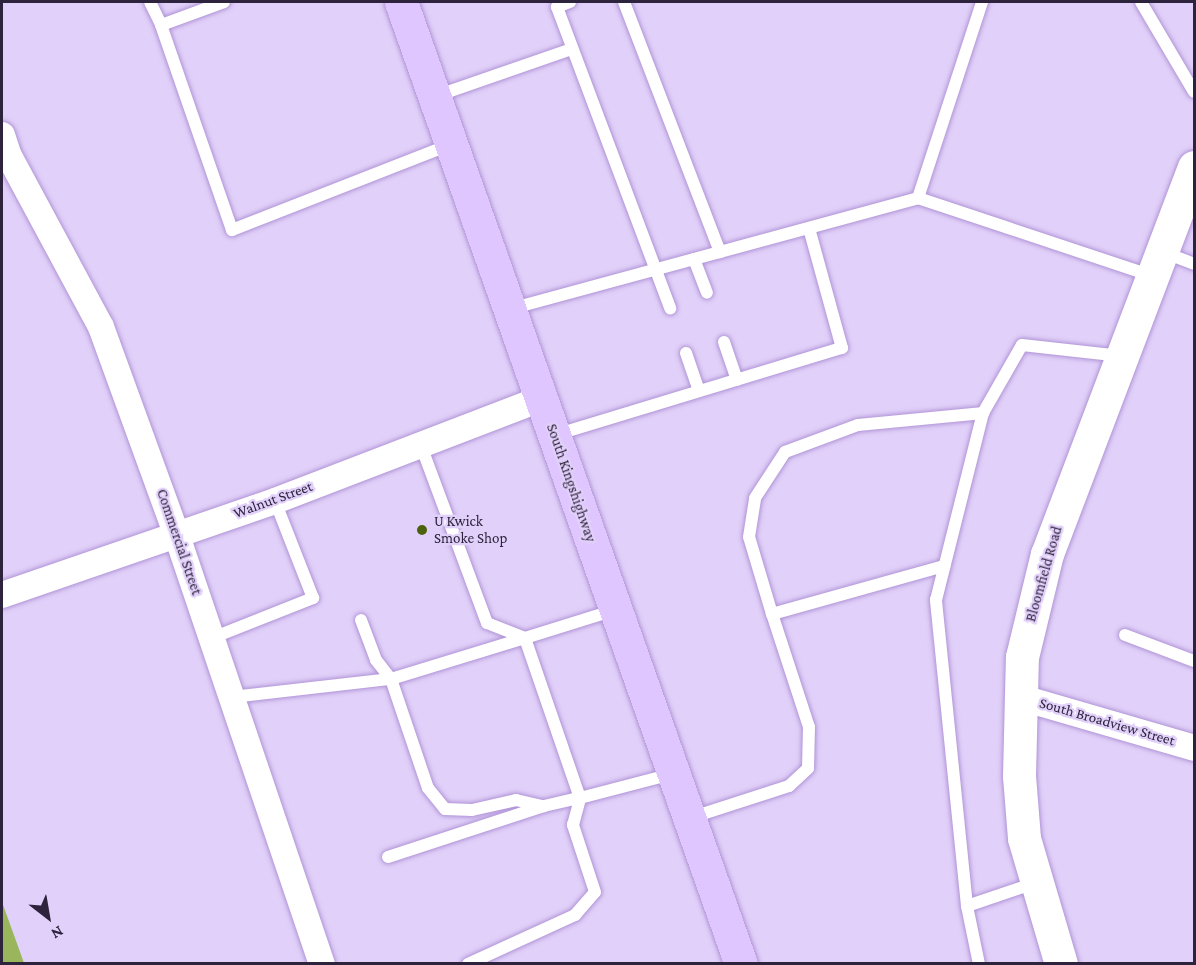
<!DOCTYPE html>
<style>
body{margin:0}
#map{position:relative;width:1196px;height:965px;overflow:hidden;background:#e1d0f9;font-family:"Crimson Pro",serif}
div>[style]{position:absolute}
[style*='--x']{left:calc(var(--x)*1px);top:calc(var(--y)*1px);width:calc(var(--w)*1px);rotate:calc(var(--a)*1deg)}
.green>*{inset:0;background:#9ab65c}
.roads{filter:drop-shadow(0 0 2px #b094d6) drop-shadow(0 0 2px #b094d6)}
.lane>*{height:12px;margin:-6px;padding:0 6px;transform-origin:6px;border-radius:6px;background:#fff}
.street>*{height:26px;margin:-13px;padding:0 13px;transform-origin:13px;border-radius:13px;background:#fff}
.secondary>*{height:33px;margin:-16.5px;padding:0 16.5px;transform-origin:16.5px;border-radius:16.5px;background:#fff}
.primary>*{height:33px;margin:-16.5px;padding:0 16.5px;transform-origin:16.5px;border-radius:16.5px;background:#dfc6fe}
.dots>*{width:16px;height:16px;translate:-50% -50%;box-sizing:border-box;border:3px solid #e1d0f9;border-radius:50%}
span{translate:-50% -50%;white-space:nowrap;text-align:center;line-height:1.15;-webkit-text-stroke:4.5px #e1d0f9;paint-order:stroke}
.street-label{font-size:15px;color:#2e233d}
.poi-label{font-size:15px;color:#2e233d}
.left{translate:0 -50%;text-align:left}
.frame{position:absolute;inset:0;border:3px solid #2e233d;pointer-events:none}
.north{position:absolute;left:18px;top:887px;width:60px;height:60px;-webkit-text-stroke:4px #e1d0f9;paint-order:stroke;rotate:149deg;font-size:16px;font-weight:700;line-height:24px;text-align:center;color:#2e233d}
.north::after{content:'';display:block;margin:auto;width:21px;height:27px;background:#2e233d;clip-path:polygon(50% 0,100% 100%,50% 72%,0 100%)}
</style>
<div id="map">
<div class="green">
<i style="clip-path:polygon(2px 902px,24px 963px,2px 963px)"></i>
</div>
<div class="roads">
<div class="lane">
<i style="--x:150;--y:2;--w:25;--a:64"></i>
<i style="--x:224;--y:2;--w:67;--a:159.9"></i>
<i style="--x:161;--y:25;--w:217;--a:70.9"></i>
<i style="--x:232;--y:230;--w:233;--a:-21.4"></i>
<i style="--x:570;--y:2;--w:14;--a:159"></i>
<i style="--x:557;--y:7;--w:322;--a:69.4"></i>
<i style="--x:624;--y:2;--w:268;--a:69"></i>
<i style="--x:1141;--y:2;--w:104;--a:59.5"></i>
<i style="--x:436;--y:96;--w:144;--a:-19.1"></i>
<i style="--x:918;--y:198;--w:206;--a:-71.9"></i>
<i style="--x:1163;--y:252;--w:33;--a:21"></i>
<i style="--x:694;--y:259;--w:36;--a:69"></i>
<i style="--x:510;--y:309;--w:423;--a:-15.2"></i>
<i style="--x:918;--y:198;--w:247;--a:18.4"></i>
<i style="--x:724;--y:342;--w:40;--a:71.1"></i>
<i style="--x:686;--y:353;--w:40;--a:71.1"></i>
<i style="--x:555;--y:435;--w:300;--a:-16.9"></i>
<i style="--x:842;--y:348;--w:124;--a:-105.4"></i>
<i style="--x:420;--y:443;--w:192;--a:69.6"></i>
<i style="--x:487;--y:623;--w:41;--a:21.5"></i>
<i style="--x:772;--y:614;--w:80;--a:-106.6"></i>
<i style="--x:749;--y:537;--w:39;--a:-81"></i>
<i style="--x:755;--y:498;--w:55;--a:-56.9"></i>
<i style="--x:785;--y:452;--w:78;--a:-20.3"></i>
<i style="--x:858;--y:425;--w:126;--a:-5.5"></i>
<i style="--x:361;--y:620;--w:43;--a:69.4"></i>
<i style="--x:376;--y:660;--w:24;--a:52"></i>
<i style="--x:391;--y:679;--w:115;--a:71.3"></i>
<i style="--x:428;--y:788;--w:27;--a:51"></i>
<i style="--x:445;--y:809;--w:27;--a:2"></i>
<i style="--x:472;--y:810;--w:45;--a:-12.8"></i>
<i style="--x:516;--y:800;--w:28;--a:13"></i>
<i style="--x:1125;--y:635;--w:74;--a:20.6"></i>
<i style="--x:212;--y:638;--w:109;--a:-21.6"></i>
<i style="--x:313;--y:598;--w:104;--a:-111.4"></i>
<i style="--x:232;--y:697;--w:160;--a:-6.5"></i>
<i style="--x:391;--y:679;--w:140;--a:-17"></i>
<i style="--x:690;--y:818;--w:104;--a:-17.9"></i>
<i style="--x:789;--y:786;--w:26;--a:-43"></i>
<i style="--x:808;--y:768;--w:41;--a:-88.6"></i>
<i style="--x:809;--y:727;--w:119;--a:-108.1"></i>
<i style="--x:772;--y:614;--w:179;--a:-15.6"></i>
<i style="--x:388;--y:857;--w:164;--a:-18.1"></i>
<i style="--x:544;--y:806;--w:37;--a:-13"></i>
<i style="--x:580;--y:798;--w:169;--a:-109"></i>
<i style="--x:525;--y:638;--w:94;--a:-17.3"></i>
<i style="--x:967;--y:906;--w:72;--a:-18.7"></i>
<i style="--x:468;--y:964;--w:118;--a:-24.6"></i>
<i style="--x:575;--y:915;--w:30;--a:-49"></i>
<i style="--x:595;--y:892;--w:71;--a:-108.2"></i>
<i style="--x:573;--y:825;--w:28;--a:-75"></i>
<i style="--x:580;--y:798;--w:95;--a:-14.6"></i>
<i style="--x:979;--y:964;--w:59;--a:-101.7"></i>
<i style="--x:967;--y:906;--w:308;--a:-95.8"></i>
<i style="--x:936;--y:600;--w:193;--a:-75.9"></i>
<i style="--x:983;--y:413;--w:78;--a:-60.2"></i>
<i style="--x:1022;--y:345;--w:100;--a:6.3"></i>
</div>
<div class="street">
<i style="--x:2;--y:135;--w:22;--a:72"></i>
<i style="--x:9;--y:156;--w:194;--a:61.7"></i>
<i style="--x:101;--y:327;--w:219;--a:70"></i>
<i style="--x:176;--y:533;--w:455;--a:71.3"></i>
<i style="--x:2;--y:595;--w:289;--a:-19"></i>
<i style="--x:275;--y:501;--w:285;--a:-21"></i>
<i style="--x:1019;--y:697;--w:182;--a:16.2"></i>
</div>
<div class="secondary">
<i style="--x:1061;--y:964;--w:131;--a:-106.4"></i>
<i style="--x:1024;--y:838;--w:62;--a:-94.6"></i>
<i style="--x:1019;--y:776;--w:119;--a:-88.6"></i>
<i style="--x:1022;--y:657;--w:106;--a:-76.4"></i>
<i style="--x:1047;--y:554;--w:414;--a:-69.2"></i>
</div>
<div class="primary">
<i style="--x:401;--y:2;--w:1020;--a:70.54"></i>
</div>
</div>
<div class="dots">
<i style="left:422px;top:530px;background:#4b610b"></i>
</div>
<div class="street-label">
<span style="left:571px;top:483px;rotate:71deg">South Kingshighway</span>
<span style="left:273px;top:500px;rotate:-20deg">Walnut Street</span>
<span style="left:179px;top:542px;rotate:71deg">Commercial Street</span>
<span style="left:1044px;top:574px;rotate:-74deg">Bloomfield Road</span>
<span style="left:1107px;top:722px;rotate:16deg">South Broadview Street</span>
</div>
<div class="poi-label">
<span class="left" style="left:434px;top:530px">U Kwick<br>Smoke Shop</span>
</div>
<div class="frame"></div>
<div class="north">N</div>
</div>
